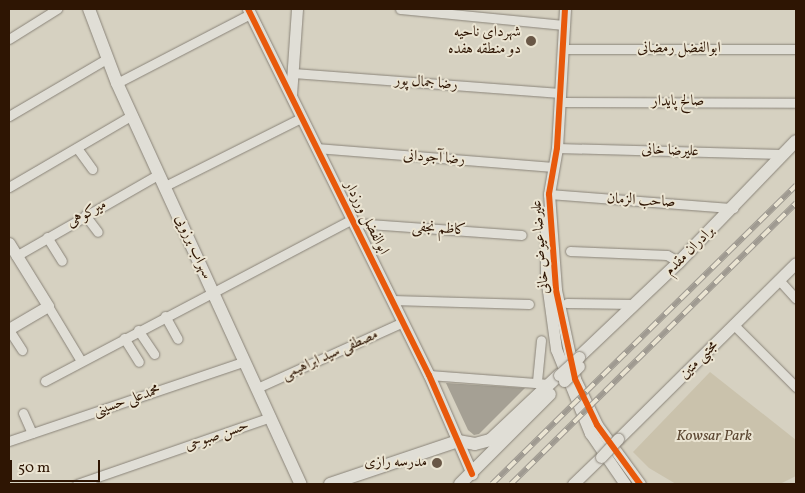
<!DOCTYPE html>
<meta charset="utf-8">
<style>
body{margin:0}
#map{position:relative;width:805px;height:493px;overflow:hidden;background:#d6d1c1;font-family:Vollkorn,Amiri,serif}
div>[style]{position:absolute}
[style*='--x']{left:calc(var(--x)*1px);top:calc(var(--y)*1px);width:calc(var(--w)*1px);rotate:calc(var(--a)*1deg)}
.green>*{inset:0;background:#cac2ac}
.building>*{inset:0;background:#a5a094}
.roads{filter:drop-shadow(0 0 1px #8a8479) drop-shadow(0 0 1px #8a8479)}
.minor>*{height:9px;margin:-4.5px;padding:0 4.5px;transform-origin:4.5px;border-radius:4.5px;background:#e0ded6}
.tertiary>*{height:11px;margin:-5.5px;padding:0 5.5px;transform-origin:5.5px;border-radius:5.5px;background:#e0ded6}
.secondary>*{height:12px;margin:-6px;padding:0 6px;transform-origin:6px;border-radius:6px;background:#e0ded6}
.rail>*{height:5.5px;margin-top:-2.75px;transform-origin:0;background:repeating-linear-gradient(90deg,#eae4d2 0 11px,#9f9a91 0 22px);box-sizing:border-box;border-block:1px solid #9f9a91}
.bridges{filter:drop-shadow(0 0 1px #8a8479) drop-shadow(0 0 1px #8a8479)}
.tertiary-bridge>*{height:11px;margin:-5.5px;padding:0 5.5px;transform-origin:5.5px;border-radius:5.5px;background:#e0ded6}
.cycleway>*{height:6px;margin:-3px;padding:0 3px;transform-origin:3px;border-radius:3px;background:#e8590c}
.dots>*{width:14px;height:14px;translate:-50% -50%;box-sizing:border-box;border:2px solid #eae4d2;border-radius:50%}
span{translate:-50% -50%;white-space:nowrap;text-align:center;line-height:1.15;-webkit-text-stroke:4px #eae4d2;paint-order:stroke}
.poi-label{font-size:15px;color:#2e1503}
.right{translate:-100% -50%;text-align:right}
.street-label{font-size:15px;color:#2e1503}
.park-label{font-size:15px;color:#5a4530;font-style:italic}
.frame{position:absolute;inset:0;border:10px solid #2e1503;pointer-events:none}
.scale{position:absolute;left:10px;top:460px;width:90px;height:22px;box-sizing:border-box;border:2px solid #2e1503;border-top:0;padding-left:6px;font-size:15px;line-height:18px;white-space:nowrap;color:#2e1503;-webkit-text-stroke:4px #eae4d2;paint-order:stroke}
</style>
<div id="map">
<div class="green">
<i style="clip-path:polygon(710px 372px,796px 440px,796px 476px,780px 484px,676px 484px,649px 468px,633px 452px)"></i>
</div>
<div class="building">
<i style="clip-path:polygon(446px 383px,525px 388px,479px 434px,474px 435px,468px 430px)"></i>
</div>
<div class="roads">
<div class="minor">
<i style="--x:400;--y:9;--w:165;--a:5.6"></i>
<i style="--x:9;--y:39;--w:57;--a:-32"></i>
<i style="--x:562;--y:49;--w:234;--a:0"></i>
<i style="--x:293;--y:73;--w:268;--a:4.3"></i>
<i style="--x:117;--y:83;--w:150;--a:-27.4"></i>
<i style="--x:559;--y:102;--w:237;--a:0.2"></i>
<i style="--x:9;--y:116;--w:115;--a:-30.4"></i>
<i style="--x:77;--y:148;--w:26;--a:54"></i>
<i style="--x:316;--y:148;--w:238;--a:4.6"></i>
<i style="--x:557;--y:148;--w:225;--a:1.5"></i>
<i style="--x:165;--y:186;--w:152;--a:-26.6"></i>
<i style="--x:9;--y:187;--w:143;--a:-30.3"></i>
<i style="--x:549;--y:194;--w:185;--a:4.4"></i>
<i style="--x:85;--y:215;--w:21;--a:53"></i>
<i style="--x:355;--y:223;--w:167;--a:4.1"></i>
<i style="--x:47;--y:237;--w:28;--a:58"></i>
<i style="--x:570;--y:251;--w:97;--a:2.4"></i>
<i style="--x:667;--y:255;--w:14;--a:30"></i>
<i style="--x:16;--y:256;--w:165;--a:-29.8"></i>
<i style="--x:779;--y:280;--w:25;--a:48"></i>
<i style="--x:392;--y:300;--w:137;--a:1.7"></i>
<i style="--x:567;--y:303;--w:68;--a:0.8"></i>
<i style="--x:48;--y:306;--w:64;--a:59"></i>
<i style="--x:165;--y:316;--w:26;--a:61"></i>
<i style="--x:734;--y:325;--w:88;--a:45"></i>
<i style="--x:9;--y:330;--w:24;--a:57"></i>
<i style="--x:138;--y:330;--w:29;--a:56"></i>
<i style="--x:124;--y:338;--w:28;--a:58"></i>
<i style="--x:429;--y:375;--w:120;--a:4.3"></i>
<i style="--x:45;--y:381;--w:347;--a:-27.8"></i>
<i style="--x:537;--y:381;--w:41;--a:-84.4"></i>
<i style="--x:257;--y:388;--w:160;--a:-24.3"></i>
<i style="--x:23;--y:413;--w:22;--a:66"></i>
<i style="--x:9;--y:441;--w:249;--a:-18.7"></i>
<i style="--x:77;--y:484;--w:205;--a:-19.1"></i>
</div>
<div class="tertiary">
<i style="--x:248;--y:9;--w:408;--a:63.7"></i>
<i style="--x:429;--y:375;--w:108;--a:66.5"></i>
<i style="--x:565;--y:9;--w:139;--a:93.3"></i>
<i style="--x:557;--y:148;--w:47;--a:99.9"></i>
<i style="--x:549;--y:194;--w:96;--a:85.8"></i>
<i style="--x:556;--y:290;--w:91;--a:77.9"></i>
<i style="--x:575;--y:379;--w:51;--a:64.4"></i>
<i style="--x:597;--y:425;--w:73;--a:53.9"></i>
<i style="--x:291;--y:95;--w:86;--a:-86"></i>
<i style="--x:546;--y:223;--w:53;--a:90"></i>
<i style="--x:546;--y:276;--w:74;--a:82.2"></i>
<i style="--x:556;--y:349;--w:91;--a:68"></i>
<i style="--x:590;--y:433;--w:62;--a:55.5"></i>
<i style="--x:9;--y:243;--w:74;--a:58.2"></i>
<i style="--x:48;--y:306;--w:45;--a:149.5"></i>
<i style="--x:618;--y:439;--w:250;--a:-44.7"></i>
<i style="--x:573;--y:484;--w:39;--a:-44"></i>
</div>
<div class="secondary">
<i style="--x:89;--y:9;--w:79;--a:69.3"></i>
<i style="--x:117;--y:83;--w:441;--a:65.4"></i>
<i style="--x:579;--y:357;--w:138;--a:-43.5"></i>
<i style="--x:679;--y:262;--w:168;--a:-46"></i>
<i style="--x:330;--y:484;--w:135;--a:-18.6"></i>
<i style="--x:458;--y:441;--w:17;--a:10"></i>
<i style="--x:475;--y:444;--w:16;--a:-15"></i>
<i style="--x:490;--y:440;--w:95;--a:-43.3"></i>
<i style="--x:460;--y:484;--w:127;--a:-45"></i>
</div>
</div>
<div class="rail">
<i style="--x:492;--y:484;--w:426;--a:-44.5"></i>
<i style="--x:511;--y:484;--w:400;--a:-44.6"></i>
</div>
<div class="bridges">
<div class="tertiary-bridge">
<i style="--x:559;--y:375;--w:27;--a:-42"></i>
<i style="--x:564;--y:381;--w:21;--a:-45"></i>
<i style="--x:601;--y:457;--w:25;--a:-47"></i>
</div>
</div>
<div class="cycleway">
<i style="--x:248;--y:9;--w:408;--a:63.7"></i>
<i style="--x:429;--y:375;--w:108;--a:66.5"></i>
<i style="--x:565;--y:9;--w:139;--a:93.3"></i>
<i style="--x:557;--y:148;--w:47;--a:99.9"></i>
<i style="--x:549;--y:194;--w:96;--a:85.8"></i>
<i style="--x:556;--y:290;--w:91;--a:77.9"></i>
<i style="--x:575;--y:379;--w:51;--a:64.4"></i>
<i style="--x:597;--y:425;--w:73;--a:53.9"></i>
</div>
<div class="dots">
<i style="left:531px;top:41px;background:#695746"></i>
<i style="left:437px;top:463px;background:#695746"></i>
</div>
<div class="poi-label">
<span class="right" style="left:521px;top:41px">شهردای ناحیه<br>دو منطقه هفده</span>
<span class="right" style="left:427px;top:463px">مدرسه رازی</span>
</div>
<div class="street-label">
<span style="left:679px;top:49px">ابوالفضل رمضانی</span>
<span style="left:426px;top:83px;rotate:4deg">رضا جمال پور</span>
<span style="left:678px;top:102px">صالح پایدار</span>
<span style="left:670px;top:151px;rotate:2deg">علیرضا خانی</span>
<span style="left:434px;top:158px;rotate:4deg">رضا آجودانی</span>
<span style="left:641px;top:201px;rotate:3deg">صاحب الزمان</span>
<span style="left:87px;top:214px;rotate:-29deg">میرکوهی</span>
<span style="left:366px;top:218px;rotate:63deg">ابوالفضل ورزدار</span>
<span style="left:439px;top:229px;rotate:4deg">کاظم نجفی</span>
<span style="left:193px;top:247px;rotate:65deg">سهراب برزویی</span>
<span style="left:541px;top:247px;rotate:-95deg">علیرضا عیوض خانی</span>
<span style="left:690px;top:251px;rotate:-45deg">برادران مقدم</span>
<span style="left:330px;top:355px;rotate:-24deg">مصطفی سید ابراهیمی</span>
<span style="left:699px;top:360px;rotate:-45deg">مجتبی متین</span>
<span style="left:127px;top:401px;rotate:-19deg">محمدعلی حسینی</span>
<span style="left:217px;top:436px;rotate:-19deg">حسن صبوحی</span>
</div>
<div class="park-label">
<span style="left:714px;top:437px">Kowsar Park</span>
</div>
<div class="frame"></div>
<div class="scale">50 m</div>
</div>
